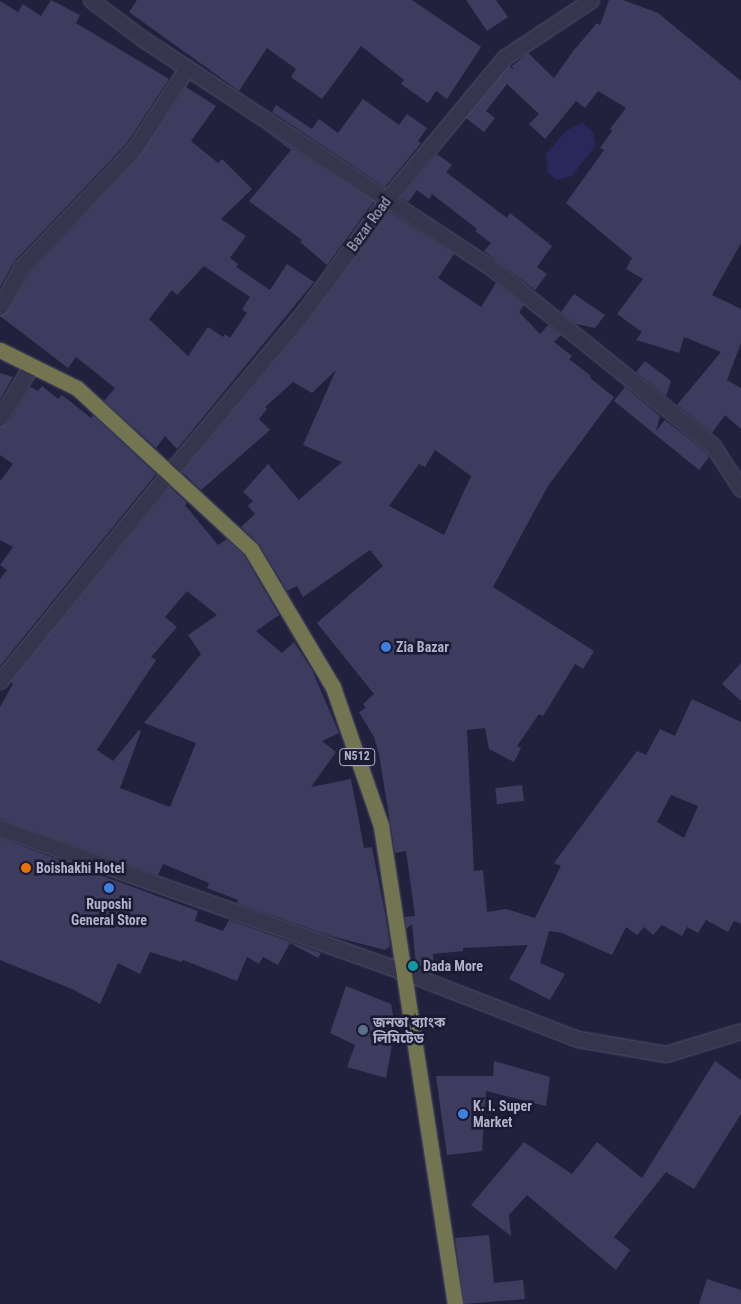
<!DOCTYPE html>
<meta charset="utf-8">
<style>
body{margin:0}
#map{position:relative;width:741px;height:1304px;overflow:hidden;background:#21213e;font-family:"Roboto Condensed","Noto Sans Bengali",sans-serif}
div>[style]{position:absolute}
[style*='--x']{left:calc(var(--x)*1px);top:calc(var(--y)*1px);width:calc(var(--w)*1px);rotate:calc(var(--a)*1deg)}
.water>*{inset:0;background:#2a285a}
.building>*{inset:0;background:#3d3c5f;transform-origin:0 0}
.roads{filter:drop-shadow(0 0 1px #515069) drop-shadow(0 0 1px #515069)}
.minor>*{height:15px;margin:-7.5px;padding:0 7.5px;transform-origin:7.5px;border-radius:7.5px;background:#36354e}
.highway>*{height:15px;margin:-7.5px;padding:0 7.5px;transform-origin:7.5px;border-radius:7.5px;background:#737551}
.dots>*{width:14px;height:14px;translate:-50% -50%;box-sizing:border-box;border:2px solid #1b1a33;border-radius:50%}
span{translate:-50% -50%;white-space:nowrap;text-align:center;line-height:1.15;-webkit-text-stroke:5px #1b1a33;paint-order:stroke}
.shield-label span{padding:1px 4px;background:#1b1a33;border:1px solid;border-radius:4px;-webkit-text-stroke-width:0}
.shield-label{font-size:12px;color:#b2b0ca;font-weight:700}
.street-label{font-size:14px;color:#b2b0ca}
.poi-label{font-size:14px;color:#b2b0ca;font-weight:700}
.left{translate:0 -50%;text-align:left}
</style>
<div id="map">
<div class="water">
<i style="clip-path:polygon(583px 123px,593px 133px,596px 145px,572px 176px,557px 180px,548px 173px,546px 154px,567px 130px)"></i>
</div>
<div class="building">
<i style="clip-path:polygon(51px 0,80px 15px,76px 23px,169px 79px,127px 143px,14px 262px,0 287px,0 1px,18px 12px,23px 4px,41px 16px)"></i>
<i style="clip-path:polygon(137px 0,412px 0,481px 47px,447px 99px,436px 91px,428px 103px,401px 84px,404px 80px,361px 46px,322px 99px,291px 77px,296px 69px,267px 48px,239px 91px,129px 12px)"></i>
<i style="clip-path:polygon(466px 0,496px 0,508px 17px,487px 31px)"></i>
<i style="clip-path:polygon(609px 0,623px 0,658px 13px,741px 81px,741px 243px,712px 295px,741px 309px,741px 343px,727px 380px,741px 388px,741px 429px,725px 415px,712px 433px,677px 405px,721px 352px,684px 337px,679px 353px,636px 340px,642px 332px,617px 314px,643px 279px,626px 269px,632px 258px,566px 203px,604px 150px,600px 148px,612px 131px,610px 129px,626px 108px,598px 91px,585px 108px,576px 101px,545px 139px,529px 124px,539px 114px,507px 84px,486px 111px,495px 118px,484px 132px,466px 118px,509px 66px,514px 70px,512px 66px,528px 53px,554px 78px,574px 50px,597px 23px,600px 25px)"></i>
<i style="clip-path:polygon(evenodd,186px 87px,216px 106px,191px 141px,218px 163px,222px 159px,252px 189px,221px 219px,246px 236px,230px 258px,238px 264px,236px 267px,270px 290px,287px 264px,314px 282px,177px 449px,165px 436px,156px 448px,104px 401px,115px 388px,76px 357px,68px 368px,0 316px,8px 311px,29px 274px,141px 155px,186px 87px,204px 266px,250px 297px,242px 309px,247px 313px,230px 338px,225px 334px,223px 337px,208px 327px,188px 356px,149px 319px,172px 290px,177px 295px,204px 266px)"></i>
<i style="clip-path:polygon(363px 99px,399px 125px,407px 114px,427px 128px,418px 141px,421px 143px,385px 187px,272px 112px,276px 105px,312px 129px,319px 119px,338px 133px)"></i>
<i style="clip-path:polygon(261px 128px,374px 201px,327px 265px,300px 242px,302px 240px,249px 201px,291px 150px)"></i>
<i style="clip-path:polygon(437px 154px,452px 165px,446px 172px,507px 218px,510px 213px,552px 246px,537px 267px,547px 274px,535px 290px,484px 251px,491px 243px,475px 231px,477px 229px,432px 194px,429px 199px,417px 190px,408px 202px,401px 197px)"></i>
<i style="clip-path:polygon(evenodd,389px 212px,454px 254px,438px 278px,481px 307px,496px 283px,524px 305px,519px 312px,540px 334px,548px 325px,561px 335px,554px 342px,572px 356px,569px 359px,591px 376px,590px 378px,614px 397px,548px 486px,493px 587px,594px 651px,583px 669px,575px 664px,543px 716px,539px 714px,517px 746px,521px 748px,514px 762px,489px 749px,485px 728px,467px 730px,474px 871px,483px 870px,487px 912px,506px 909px,535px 918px,561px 866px,554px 863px,637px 751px,646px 755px,660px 729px,675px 736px,692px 699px,741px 722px,741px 924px,734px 921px,728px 932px,706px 920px,698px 933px,687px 927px,682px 936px,662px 925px,653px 935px,644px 927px,637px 935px,626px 927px,612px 955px,562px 933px,549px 931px,540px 963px,565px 974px,550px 1000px,509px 979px,528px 945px,463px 948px,463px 951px,433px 954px,434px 967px,416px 966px,412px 924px,406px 929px,405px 917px,415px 916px,406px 851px,395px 853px,379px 754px,374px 737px,359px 712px,366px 708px,363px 704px,374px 694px,317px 623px,383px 566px,370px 550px,303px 597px,297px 586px,287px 591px,259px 544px,241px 527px,255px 514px,248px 506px,253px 501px,243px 492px,268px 464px,299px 500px,342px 462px,303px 445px,336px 370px,312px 393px,293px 382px,265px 407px,267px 409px,259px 419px,270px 430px,201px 490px,182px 472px,310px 319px,389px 212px,435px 450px,471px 476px,444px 535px,389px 506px,419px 464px,425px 467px,435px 450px,389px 212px,671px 795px,698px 806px,684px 838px,657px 822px,671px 795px)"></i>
<i style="clip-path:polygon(574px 294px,605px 315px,595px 328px,576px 324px,561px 312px)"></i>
<i style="clip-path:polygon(645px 361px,671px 381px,666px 396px,636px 372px)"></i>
<i style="clip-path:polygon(0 373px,13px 377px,0 400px)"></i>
<i style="clip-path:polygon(42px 386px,58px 399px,62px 395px,91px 418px,93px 415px,156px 474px,0 666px,0 579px,7px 570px,0 565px,13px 547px,0 540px,0 481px,13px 464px,0 455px,0 427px,8px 423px,30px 387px,38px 391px)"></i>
<i style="clip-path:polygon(625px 387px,660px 416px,656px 431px,665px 420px,706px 452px,709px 457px,699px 470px,614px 401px)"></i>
<i style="clip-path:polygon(evenodd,170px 487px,187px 503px,185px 505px,218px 545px,227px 539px,244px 555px,279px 615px,256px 631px,282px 653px,294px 642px,312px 670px,339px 733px,322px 741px,336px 752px,311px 787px,351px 779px,364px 848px,372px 847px,386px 919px,390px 946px,385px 950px,331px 936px,237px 903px,238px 900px,207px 888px,209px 883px,163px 864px,158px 875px,0 819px,0 707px,13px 684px,11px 682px,170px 487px,187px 591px,217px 615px,188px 635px,201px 654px,144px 723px,196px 743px,170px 807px,120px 788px,141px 731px,139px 730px,113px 761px,97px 750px,156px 660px,151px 657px,177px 627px,165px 617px,187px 591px)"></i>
<i style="clip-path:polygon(741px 663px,741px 701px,722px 684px)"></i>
<i style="left:522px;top:785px;width:16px;height:27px;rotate:83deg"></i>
<i style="clip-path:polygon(0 838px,198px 911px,195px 921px,223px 931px,229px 920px,321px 953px,318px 958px,290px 943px,278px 965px,263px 957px,259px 964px,247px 957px,237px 981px,183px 960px,182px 962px,150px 952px,140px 974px,118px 963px,100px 1004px,72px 989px,0 960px)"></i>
<i style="clip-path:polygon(346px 986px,391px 1004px,395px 1027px,386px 1078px,347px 1067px,355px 1045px,330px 1033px)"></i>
<i style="clip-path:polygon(494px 1061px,550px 1077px,546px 1106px,486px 1091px,482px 1151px,447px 1155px,436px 1076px,493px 1076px)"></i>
<i style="clip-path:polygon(715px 1061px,741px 1080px,741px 1114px,694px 1189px,666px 1172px,614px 1237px,630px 1250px,616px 1270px,527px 1195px,509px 1215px,511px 1236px,471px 1205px,524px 1142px,572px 1174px,597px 1142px,642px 1178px)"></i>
<i style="clip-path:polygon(489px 1235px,494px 1283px,523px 1280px,525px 1299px,464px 1304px,455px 1238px)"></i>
<i style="clip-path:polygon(707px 1279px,741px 1290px,741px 1304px,699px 1304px)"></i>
</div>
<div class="roads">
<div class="minor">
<i style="--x:91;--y:0;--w:65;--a:36.9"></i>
<i style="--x:143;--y:39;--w:417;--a:33.3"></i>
<i style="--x:492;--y:268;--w:284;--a:38.8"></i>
<i style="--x:713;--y:446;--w:51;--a:56.9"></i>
<i style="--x:0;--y:307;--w:44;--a:-61.7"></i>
<i style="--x:21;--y:268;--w:164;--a:-46.5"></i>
<i style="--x:134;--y:149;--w:97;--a:-56.8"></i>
<i style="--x:0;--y:418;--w:61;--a:-59.2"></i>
<i style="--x:0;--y:681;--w:268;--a:-50.9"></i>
<i style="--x:169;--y:473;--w:209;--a:-50.1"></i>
<i style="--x:303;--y:313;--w:142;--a:-53.6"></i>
<i style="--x:387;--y:199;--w:185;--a:-50.3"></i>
<i style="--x:505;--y:57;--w:103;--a:-33.5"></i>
<i style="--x:0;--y:828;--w:429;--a:19.6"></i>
<i style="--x:404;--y:972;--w:186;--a:21.1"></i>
<i style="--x:578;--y:1039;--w:89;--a:9.7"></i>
<i style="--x:666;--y:1054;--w:78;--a:-17"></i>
</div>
<div class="highway">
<i style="--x:0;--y:350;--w:86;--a:26.3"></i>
<i style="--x:77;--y:388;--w:237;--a:42.8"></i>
<i style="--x:251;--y:549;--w:161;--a:59.3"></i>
<i style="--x:333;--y:687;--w:147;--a:70.9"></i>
<i style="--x:381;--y:826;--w:484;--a:81.2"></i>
</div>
</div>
<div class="dots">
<i style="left:386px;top:647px;background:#3f7fe0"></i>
<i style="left:26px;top:868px;background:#e8710a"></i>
<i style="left:109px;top:888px;background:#3f7fe0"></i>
<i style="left:413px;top:966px;background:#0f9aa8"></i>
<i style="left:363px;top:1030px;background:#5c6f8a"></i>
<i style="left:463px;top:1114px;background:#3f7fe0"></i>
</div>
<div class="shield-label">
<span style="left:357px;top:757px">N512</span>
</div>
<div class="street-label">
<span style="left:369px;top:224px;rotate:-54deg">Bazar Road</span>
</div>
<div class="poi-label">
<span class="left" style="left:396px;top:647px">Zia Bazar</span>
<span class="left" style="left:36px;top:868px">Boishakhi Hotel</span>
<span style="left:109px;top:912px">Ruposhi<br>General Store</span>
<span class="left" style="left:423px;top:966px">Dada More</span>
<span class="left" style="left:373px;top:1030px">জনতা ব্যাংক<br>লিমিটেড</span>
<span class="left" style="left:473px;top:1114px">K. I. Super<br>Market</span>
</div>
</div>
